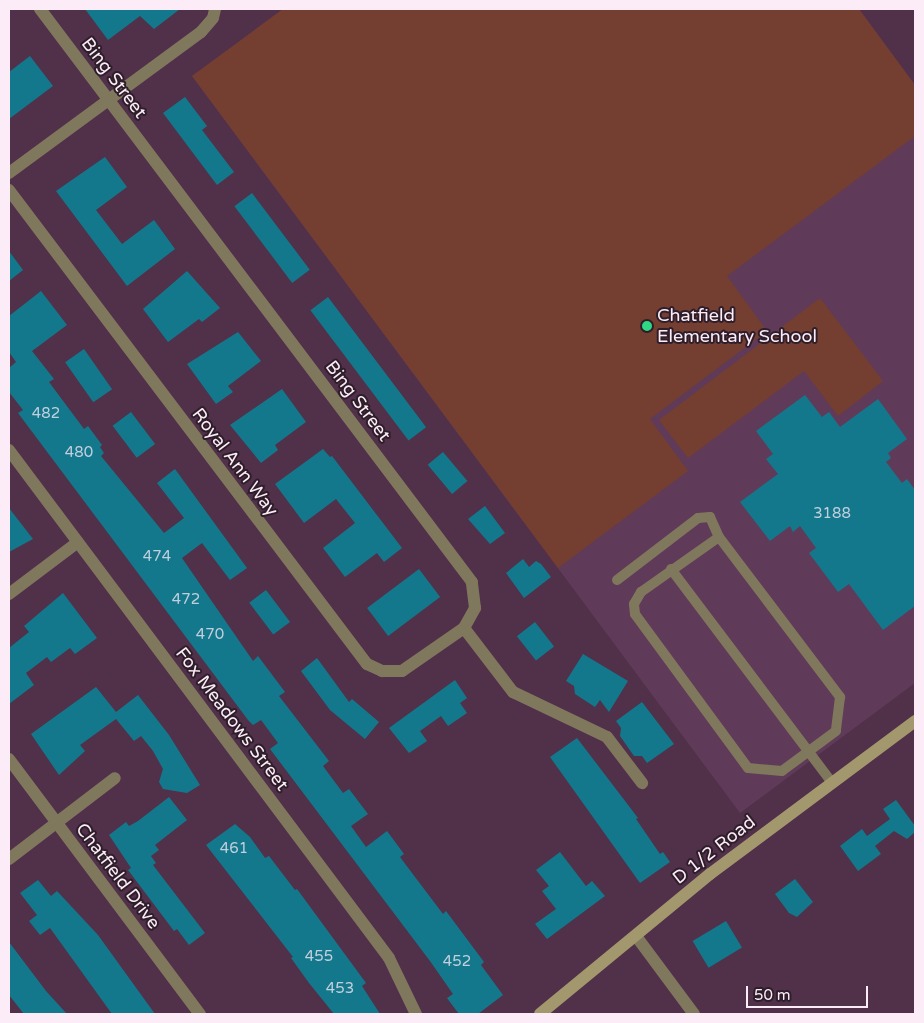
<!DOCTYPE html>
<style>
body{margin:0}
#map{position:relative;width:924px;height:1023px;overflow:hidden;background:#51304a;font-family:"Varela Round",sans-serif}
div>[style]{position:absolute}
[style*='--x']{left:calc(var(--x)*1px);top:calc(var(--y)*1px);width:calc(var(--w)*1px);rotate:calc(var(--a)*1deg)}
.built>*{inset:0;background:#603a59}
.green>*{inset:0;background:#743e30}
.building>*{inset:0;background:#14788c;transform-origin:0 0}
.lane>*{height:10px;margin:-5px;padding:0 5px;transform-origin:5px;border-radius:5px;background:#7f785d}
.street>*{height:12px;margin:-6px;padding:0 6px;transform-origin:6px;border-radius:6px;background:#7f785d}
.secondary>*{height:12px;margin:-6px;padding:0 6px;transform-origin:6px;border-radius:6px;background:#a3986d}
.dots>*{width:14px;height:14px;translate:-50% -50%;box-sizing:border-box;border:2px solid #2d1e2a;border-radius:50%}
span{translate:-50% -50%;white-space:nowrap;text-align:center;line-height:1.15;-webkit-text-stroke:4px #2d1e2a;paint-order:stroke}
.number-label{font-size:15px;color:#c2cfdd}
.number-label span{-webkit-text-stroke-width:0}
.street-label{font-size:18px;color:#fcecf8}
.poi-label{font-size:18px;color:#fcecf8}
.left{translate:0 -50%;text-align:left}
.frame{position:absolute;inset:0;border:10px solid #fcecf8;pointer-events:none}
.scale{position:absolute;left:746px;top:986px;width:122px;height:22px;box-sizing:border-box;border:2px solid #fcecf8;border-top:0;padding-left:6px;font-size:15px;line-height:18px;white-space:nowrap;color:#fcecf8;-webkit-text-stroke:4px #2d1e2a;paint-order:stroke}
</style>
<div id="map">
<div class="built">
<i style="clip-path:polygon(283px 9px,859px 9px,915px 85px,915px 683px,740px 813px,192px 76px)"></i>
</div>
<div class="green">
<i style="clip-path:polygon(283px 9px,859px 9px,915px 85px,915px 136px,727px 276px,767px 331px,650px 419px,688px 471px,558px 568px,192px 76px)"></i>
<i style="clip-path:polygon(820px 298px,883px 381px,838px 416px,804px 371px,688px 458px,659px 420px)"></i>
</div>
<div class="building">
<i style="clip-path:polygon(85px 9px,180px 9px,154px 29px,140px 16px,108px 40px)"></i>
<i style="clip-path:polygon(30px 56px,53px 86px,9px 119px,9px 72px)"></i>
<i style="clip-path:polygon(185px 97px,207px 126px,202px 130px,234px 172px,217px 185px,163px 113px)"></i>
<i style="clip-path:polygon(105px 157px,127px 187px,96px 210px,122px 244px,154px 220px,175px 249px,127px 286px,56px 191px)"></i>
<i style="left:252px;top:193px;width:96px;height:22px;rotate:53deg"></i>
<i style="clip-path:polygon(9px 251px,23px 270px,9px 281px)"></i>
<i style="clip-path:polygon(187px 271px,220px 308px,202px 322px,199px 319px,168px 342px,143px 309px)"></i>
<i style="clip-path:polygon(41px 291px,67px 325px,32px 351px,54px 379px,49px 382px,84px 429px,88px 426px,102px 445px,100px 447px,104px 453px,101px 456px,164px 533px,184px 518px,157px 483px,175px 469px,247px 568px,230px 580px,202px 543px,182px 558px,253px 661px,258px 656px,285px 692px,279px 696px,329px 761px,323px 766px,343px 793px,349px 789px,368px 814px,351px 826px,366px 847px,387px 831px,404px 854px,400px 857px,415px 877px,443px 914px,446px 911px,484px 962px,481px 965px,503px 995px,478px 1014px,459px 1014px,447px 998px,453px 994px,430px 961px,270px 749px,278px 743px,261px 720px,253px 725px,248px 720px,18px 413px,23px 410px,9px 392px,9px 368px,16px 362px,9px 352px,9px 316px)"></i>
<i style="left:328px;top:297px;width:163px;height:22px;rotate:53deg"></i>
<i style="clip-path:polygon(238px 332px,261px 361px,228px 386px,233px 392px,216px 404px,187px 364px)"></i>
<i style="left:84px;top:349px;width:49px;height:23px;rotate:55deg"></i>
<i style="clip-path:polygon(282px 389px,306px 422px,275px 445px,278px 450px,261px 463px,230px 425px)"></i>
<i style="clip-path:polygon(805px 395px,822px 417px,829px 412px,840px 427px,878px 399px,907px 439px,888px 453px,891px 458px,886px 462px,902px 483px,907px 479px,915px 490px,915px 606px,883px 630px,849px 584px,838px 592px,809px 553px,816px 548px,800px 526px,793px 532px,790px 526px,770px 541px,740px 502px,778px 474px,766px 459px,773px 454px,756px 431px)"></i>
<i style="left:131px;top:412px;width:40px;height:23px;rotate:53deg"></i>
<i style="clip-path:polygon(323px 449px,330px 457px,332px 456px,402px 548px,384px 562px,377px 553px,345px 577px,323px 548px,355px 523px,336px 499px,304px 523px,275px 484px)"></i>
<i style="left:443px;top:452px;width:38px;height:20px;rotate:50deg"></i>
<i style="clip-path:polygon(485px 506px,505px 533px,490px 544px,468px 519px)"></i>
<i style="clip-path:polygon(9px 508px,33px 539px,9px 552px)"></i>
<i style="clip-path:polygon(523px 559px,529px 567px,536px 561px,541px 564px,551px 577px,524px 598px,506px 573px)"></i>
<i style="left:419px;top:569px;width:35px;height:65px;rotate:53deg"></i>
<i style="left:266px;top:590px;width:40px;height:21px;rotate:53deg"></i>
<i style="clip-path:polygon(63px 593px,97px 638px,75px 654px,70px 648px,51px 662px,47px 657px,26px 673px,34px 685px,9px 704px,9px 648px,29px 632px,24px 626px)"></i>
<i style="left:535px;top:622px;width:31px;height:23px;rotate:52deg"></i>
<i style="clip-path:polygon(583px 654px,628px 681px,609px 712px,600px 700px,595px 707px,575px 694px,574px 686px,566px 681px)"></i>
<i style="clip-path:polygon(317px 658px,349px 702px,352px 699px,379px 722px,365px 739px,330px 710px,301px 671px)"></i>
<i style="clip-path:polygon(455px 680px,467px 698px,460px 703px,467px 713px,448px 726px,441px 716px,420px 731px,427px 741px,409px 753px,389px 728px)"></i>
<i style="clip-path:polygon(96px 687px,116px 712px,138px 695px,169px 735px,200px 785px,187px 793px,163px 789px,159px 782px,163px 769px,153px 751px,141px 736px,134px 741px,116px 719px,80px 745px,85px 751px,59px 775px,31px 734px)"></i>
<i style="clip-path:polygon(642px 702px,674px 744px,647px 763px,642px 756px,634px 756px,620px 736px,621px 728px,616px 721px)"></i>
<i style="clip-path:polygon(577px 738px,638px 818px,636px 819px,660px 854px,663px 852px,670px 862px,640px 883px,550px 757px)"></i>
<i style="clip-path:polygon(169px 797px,187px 820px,155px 845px,159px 850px,151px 856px,156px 863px,153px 865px,205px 933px,189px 945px,177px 929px,174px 931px,128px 870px,131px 868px,109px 835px,126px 822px,129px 826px,138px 821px)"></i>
<i style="clip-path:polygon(896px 800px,915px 826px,915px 832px,907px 839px,894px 831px,875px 846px,881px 854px,858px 871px,840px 846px,862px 829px,867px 836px,890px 819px,883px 809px)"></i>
<i style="clip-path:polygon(235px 824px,250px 837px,265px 858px,269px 856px,295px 890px,297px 889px,366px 983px,362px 986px,380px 1014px,334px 1014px,309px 983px,291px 958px,293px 957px,206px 845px)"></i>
<i style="clip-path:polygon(560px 852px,586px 886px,592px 881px,605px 896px,547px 939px,535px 924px,556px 909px,542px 891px,549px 886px,536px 870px)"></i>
<i style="clip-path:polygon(795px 879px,813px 902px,797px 917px,789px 913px,775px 894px)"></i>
<i style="clip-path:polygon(38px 880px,51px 896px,57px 891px,98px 935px,155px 1014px,112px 1014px,50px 928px,40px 935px,29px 921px,37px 915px,20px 893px)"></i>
<i style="left:726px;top:921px;width:31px;height:39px;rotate:59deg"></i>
<i style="clip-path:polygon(9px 942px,46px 991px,67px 1014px,24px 1014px,9px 995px)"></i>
</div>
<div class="lane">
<i style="--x:671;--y:569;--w:268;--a:53"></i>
<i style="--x:617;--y:580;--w:102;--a:-37.4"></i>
<i style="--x:698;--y:518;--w:12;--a:-5"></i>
<i style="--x:710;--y:517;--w:22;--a:66"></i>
<i style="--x:719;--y:537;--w:201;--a:52.9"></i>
<i style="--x:840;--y:697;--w:34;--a:97"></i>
<i style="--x:836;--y:731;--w:67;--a:143.5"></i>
<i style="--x:782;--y:771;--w:34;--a:-175"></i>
<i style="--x:748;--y:768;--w:191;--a:-126.3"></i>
<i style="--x:635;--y:614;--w:10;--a:-96"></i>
<i style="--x:634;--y:604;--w:14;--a:-60"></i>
<i style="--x:641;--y:592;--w:95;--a:-35.2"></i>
</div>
<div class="street">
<i style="--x:9;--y:173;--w:238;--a:-36.3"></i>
<i style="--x:201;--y:32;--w:18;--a:-49"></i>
<i style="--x:213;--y:18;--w:9;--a:-77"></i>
<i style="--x:9;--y:190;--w:594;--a:52.94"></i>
<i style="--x:367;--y:664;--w:17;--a:25"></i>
<i style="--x:382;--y:671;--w:20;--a:0"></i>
<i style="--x:402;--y:671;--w:75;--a:-34.7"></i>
<i style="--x:464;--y:628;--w:23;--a:-61"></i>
<i style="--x:475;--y:608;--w:26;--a:-97"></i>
<i style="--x:472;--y:582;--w:718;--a:-127.01"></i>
<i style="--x:9;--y:450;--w:634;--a:53.2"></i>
<i style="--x:389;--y:958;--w:62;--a:64.3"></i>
<i style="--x:9;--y:594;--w:86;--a:-37"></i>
<i style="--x:464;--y:628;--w:81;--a:52.6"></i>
<i style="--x:513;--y:692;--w:104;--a:25.6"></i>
<i style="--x:607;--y:737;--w:58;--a:52.7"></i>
<i style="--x:9;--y:759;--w:319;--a:53.2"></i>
<i style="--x:9;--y:859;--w:133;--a:-37.4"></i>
<i style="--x:636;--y:936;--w:97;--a:53.4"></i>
</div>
<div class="secondary">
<i style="--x:540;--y:1014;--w:220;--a:-39.5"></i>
<i style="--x:710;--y:874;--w:256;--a:-36.7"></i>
</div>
<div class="dots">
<i style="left:647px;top:326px;background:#2fd883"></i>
</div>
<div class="number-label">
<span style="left:46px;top:414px">482</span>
<span style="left:79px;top:453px">480</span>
<span style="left:832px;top:514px">3188</span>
<span style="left:157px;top:557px">474</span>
<span style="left:186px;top:600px">472</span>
<span style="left:210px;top:635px">470</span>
<span style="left:234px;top:849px">461</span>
<span style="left:319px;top:957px">455</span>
<span style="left:457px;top:962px">452</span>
<span style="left:340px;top:989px">453</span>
</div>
<div class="street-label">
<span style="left:114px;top:78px;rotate:53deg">Bing Street</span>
<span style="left:358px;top:401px;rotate:53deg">Bing Street</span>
<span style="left:235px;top:462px;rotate:53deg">Royal Ann Way</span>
<span style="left:232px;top:719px;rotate:53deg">Fox Meadows Street</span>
<span style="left:714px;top:850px;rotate:-38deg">D 1/2 Road</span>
<span style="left:118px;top:876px;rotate:53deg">Chatfield Drive</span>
</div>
<div class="poi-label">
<span class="left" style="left:657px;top:326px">Chatfield<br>Elementary School</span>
</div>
<div class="frame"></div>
<div class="scale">50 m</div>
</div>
